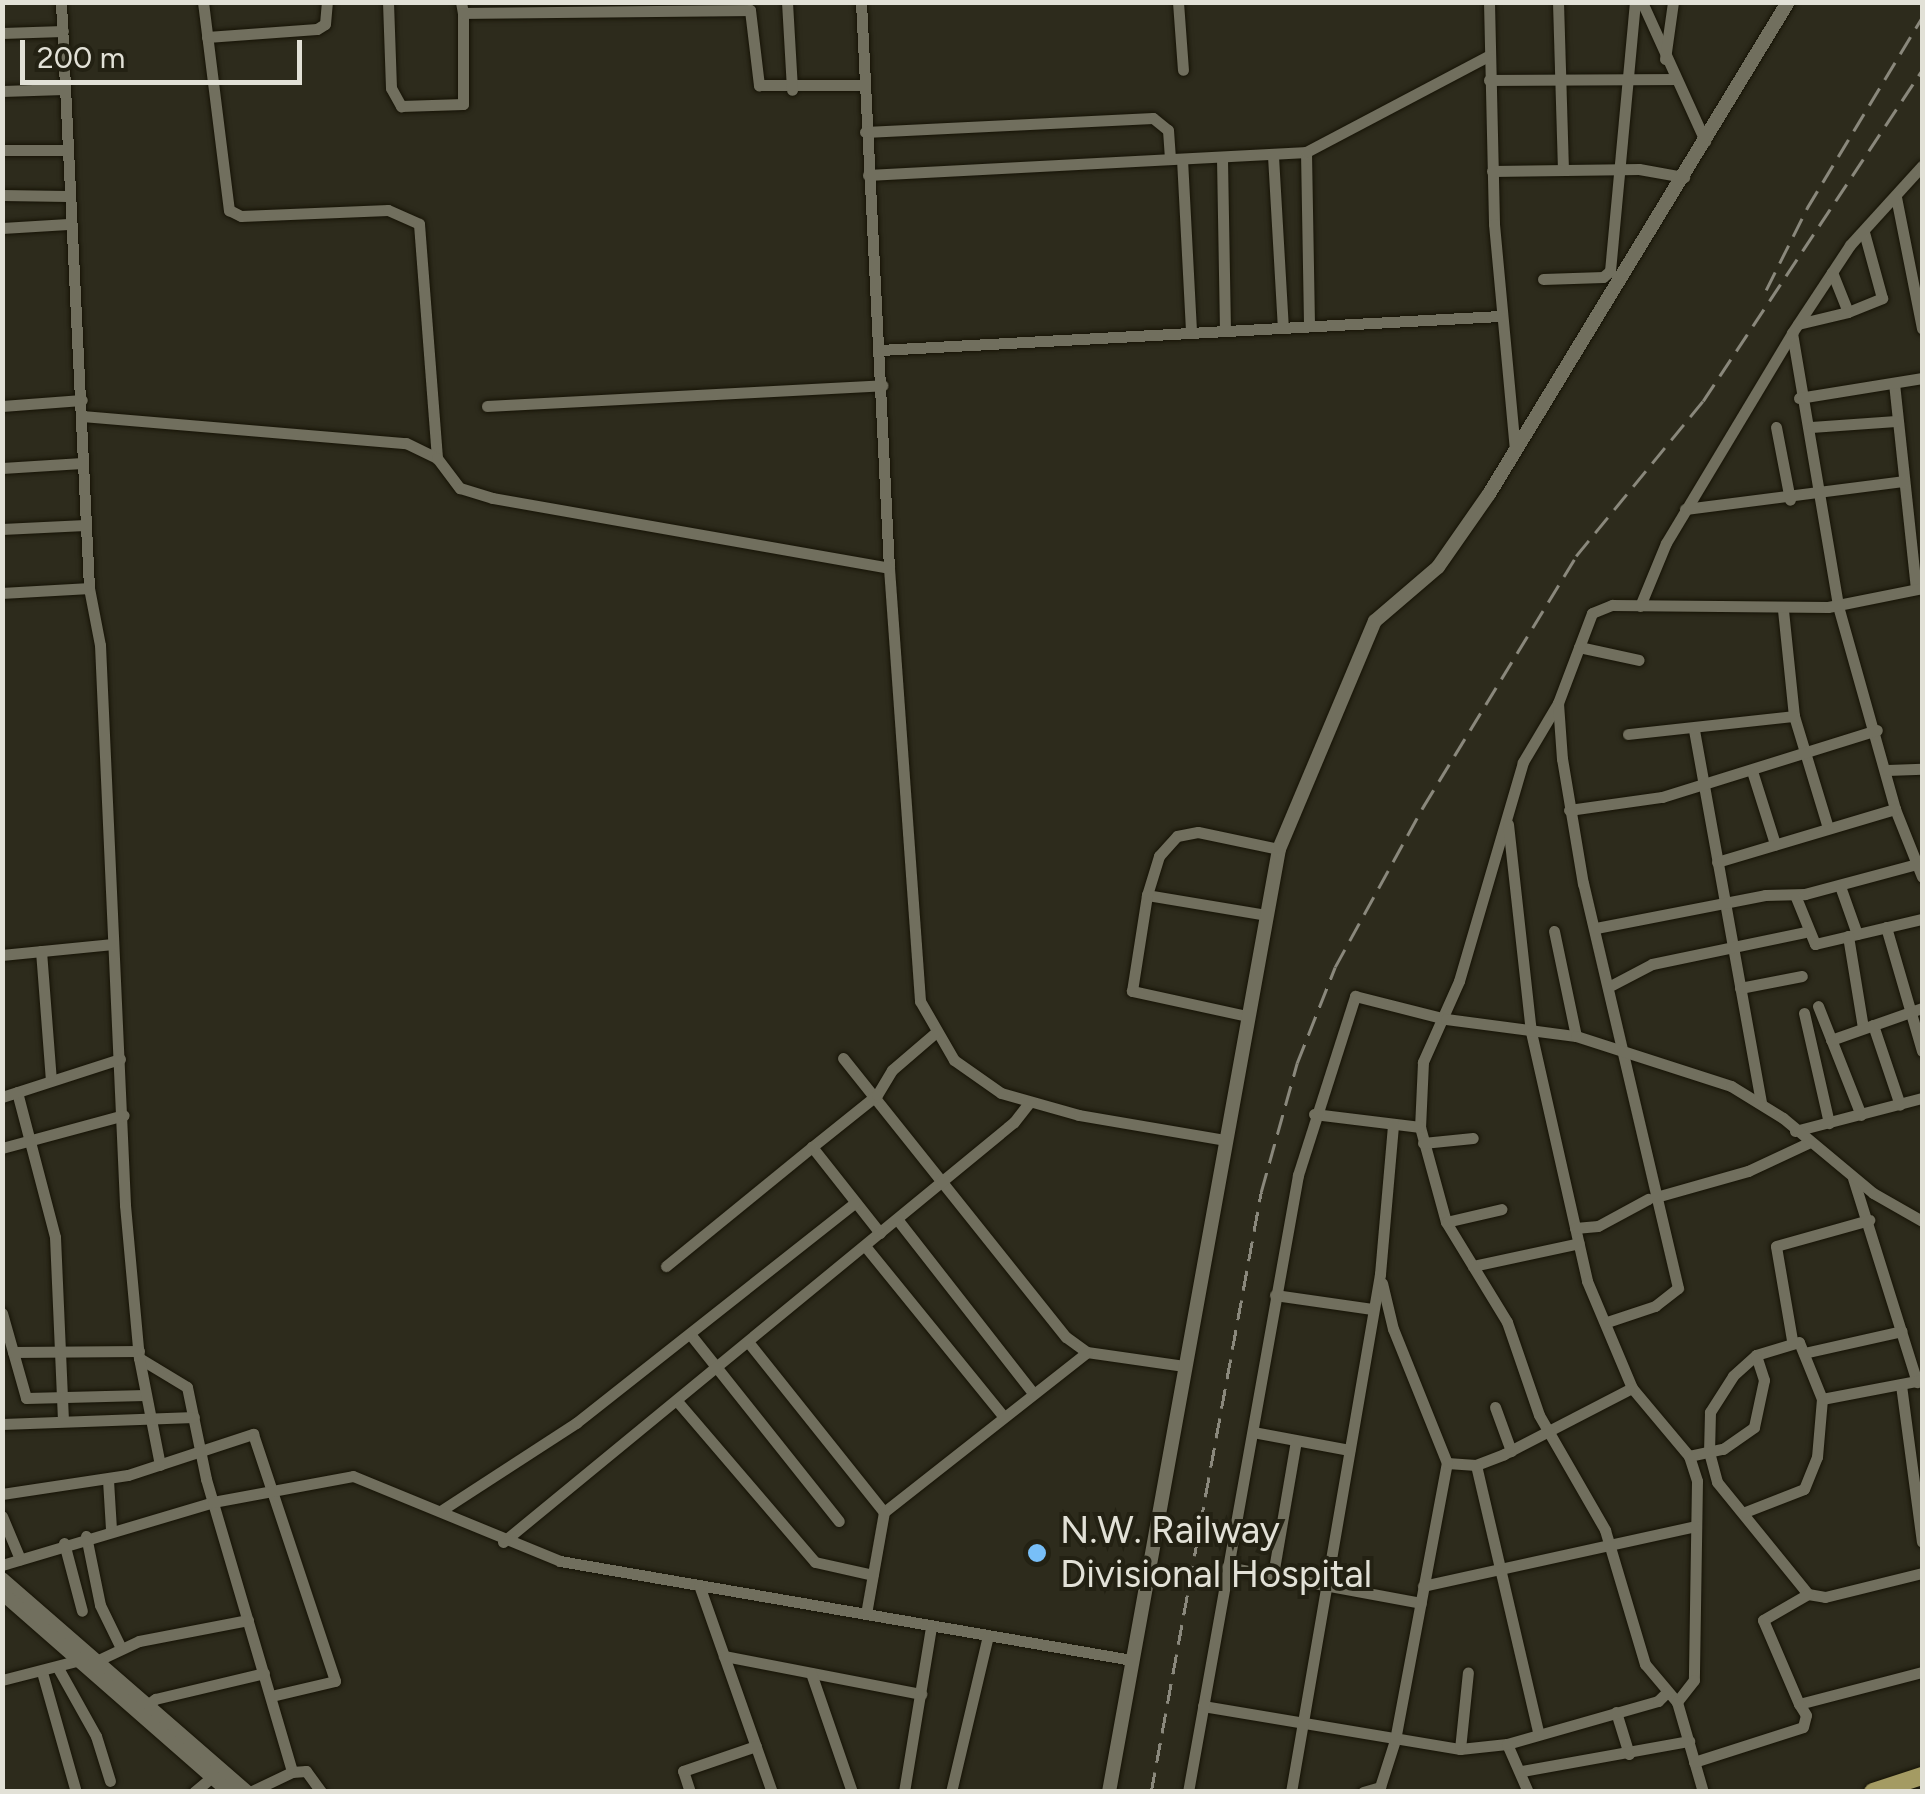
<!DOCTYPE html>
<style>
body{margin:0}
#map{position:relative;width:1925px;height:1794px;overflow:hidden;background:#2d2b1c;font-family:Figtree,sans-serif}
div>[style]{position:absolute}
[style*='--x']{left:calc(var(--x)*1px);top:calc(var(--y)*1px);width:calc(var(--w)*1px);rotate:calc(var(--a)*1deg)}
.roads{filter:drop-shadow(0 0 2px #161306) drop-shadow(0 0 2px #161306)}
.minor>*{height:11px;margin:-5.5px;padding:0 5.5px;transform-origin:5.5px;border-radius:5.5px;background:#716f5e}
.tertiary>*{height:14px;margin:-7px;padding:0 7px;transform-origin:7px;border-radius:7px;background:#716f5e}
.primary>*{height:18px;margin:-9px;padding:0 9px;transform-origin:9px;border-radius:9px;background:#a49b63}
.rail>*{height:2.5px;margin-top:-1.25px;transform-origin:0;background:repeating-linear-gradient(90deg,#8a887c 0 20px,transparent 0 30px)}
.dots>*{width:28px;height:28px;translate:-50% -50%;box-sizing:border-box;border:5px solid #232113;border-radius:50%}
span{translate:-50% -50%;white-space:nowrap;text-align:center;line-height:1.15;-webkit-text-stroke:8px #232113;paint-order:stroke}
.poi-label{font-size:38px;color:#e2e1d7}
.left{translate:0 -50%;text-align:left}
.frame{position:absolute;inset:0;border:5px solid #e2e1d7;pointer-events:none}
.scale{position:absolute;left:20px;top:40px;width:282px;height:45px;box-sizing:border-box;border:5px solid #e2e1d7;border-top:0;padding-left:12px;font-size:30px;line-height:35px;white-space:nowrap;color:#e2e1d7;-webkit-text-stroke:8px #232113;paint-order:stroke}
</style>
<div id="map">
<div class="roads">
<div class="minor">
<i style="--x:203;--y:2;--w:210;--a:82.9"></i>
<i style="--x:229;--y:210;--w:13;--a:27"></i>
<i style="--x:241;--y:216;--w:147;--a:-2.3"></i>
<i style="--x:388;--y:210;--w:34;--a:24"></i>
<i style="--x:419;--y:224;--w:235;--a:85.6"></i>
<i style="--x:388;--y:2;--w:86;--a:88"></i>
<i style="--x:391;--y:88;--w:21;--a:61"></i>
<i style="--x:401;--y:106;--w:62;--a:-1.8"></i>
<i style="--x:463;--y:104;--w:91;--a:-90"></i>
<i style="--x:461;--y:2;--w:11;--a:80"></i>
<i style="--x:463;--y:13;--w:287;--a:-0.6"></i>
<i style="--x:750;--y:10;--w:76;--a:83.2"></i>
<i style="--x:759;--y:85;--w:103;--a:0"></i>
<i style="--x:787;--y:2;--w:88;--a:86.7"></i>
<i style="--x:861;--y:2;--w:567;--a:87.17"></i>
<i style="--x:889;--y:568;--w:434;--a:85.9"></i>
<i style="--x:920;--y:1001;--w:68;--a:60"></i>
<i style="--x:954;--y:1060;--w:57;--a:35.1"></i>
<i style="--x:1001;--y:1093;--w:81;--a:15.8"></i>
<i style="--x:1079;--y:1115;--w:148;--a:9.7"></i>
<i style="--x:1178;--y:2;--w:68;--a:85.8"></i>
<i style="--x:1489;--y:2;--w:222;--a:88.7"></i>
<i style="--x:1494;--y:224;--w:226;--a:84.7"></i>
<i style="--x:1558;--y:2;--w:167;--a:88.3"></i>
<i style="--x:1642;--y:2;--w:153;--a:65.6"></i>
<i style="--x:2;--y:33;--w:61;--a:-1.9"></i>
<i style="--x:207;--y:37;--w:110;--a:-4.2"></i>
<i style="--x:317;--y:29;--w:9;--a:-32"></i>
<i style="--x:325;--y:24;--w:22;--a:-85"></i>
<i style="--x:1665;--y:59;--w:58;--a:-82"></i>
<i style="--x:1489;--y:80;--w:186;--a:-0.3"></i>
<i style="--x:2;--y:91;--w:62;--a:-1.8"></i>
<i style="--x:865;--y:132;--w:288;--a:-2.8"></i>
<i style="--x:1153;--y:118;--w:19;--a:39"></i>
<i style="--x:1168;--y:130;--w:29;--a:86"></i>
<i style="--x:2;--y:150;--w:64;--a:0"></i>
<i style="--x:1306;--y:152;--w:173;--a:89"></i>
<i style="--x:1273;--y:156;--w:171;--a:86.7"></i>
<i style="--x:1182;--y:159;--w:172;--a:87"></i>
<i style="--x:1222;--y:159;--w:170;--a:89"></i>
<i style="--x:1492;--y:171;--w:147;--a:-0.8"></i>
<i style="--x:1639;--y:169;--w:46;--a:10.1"></i>
<i style="--x:868;--y:175;--w:439;--a:-3"></i>
<i style="--x:1306;--y:152;--w:206;--a:-27.8"></i>
<i style="--x:2;--y:195;--w:65;--a:0.9"></i>
<i style="--x:1896;--y:197;--w:134;--a:78.8"></i>
<i style="--x:2;--y:228;--w:66;--a:-3.5"></i>
<i style="--x:1832;--y:272;--w:43;--a:68.2"></i>
<i style="--x:1848;--y:312;--w:37;--a:-22"></i>
<i style="--x:1882;--y:298;--w:68;--a:-105.3"></i>
<i style="--x:1543;--y:279;--w:60;--a:-1.9"></i>
<i style="--x:1603;--y:277;--w:9;--a:-41"></i>
<i style="--x:1610;--y:271;--w:270;--a:-84.7"></i>
<i style="--x:1798;--y:324;--w:51;--a:-13.5"></i>
<i style="--x:1792;--y:333;--w:277;--a:80.4"></i>
<i style="--x:1838;--y:606;--w:211;--a:74.3"></i>
<i style="--x:1895;--y:809;--w:73;--a:68.3"></i>
<i style="--x:880;--y:350;--w:621;--a:-3.14"></i>
<i style="--x:1894;--y:383;--w:207;--a:83.9"></i>
<i style="--x:1799;--y:398;--w:125;--a:-9.2"></i>
<i style="--x:2;--y:406;--w:80;--a:-4.3"></i>
<i style="--x:487;--y:406;--w:396;--a:-3"></i>
<i style="--x:82;--y:416;--w:325;--a:4.8"></i>
<i style="--x:406;--y:443;--w:34;--a:26"></i>
<i style="--x:437;--y:458;--w:38;--a:53"></i>
<i style="--x:460;--y:488;--w:34;--a:17"></i>
<i style="--x:493;--y:498;--w:402;--a:10"></i>
<i style="--x:1776;--y:427;--w:74;--a:79.1"></i>
<i style="--x:1811;--y:427;--w:85;--a:-4"></i>
<i style="--x:2;--y:468;--w:80;--a:-3.6"></i>
<i style="--x:1685;--y:509;--w:220;--a:-7.3"></i>
<i style="--x:2;--y:529;--w:83;--a:-2.8"></i>
<i style="--x:89;--y:588;--w:58;--a:79.1"></i>
<i style="--x:100;--y:645;--w:561;--a:87.44"></i>
<i style="--x:125;--y:1205;--w:154;--a:84.8"></i>
<i style="--x:139;--y:1358;--w:56;--a:31.1"></i>
<i style="--x:187;--y:1387;--w:94;--a:78.3"></i>
<i style="--x:206;--y:1479;--w:305;--a:73.6"></i>
<i style="--x:292;--y:1772;--w:47;--a:154.5"></i>
<i style="--x:2;--y:593;--w:87;--a:-3.3"></i>
<i style="--x:89;--y:588;--w:587;--a:-92.74"></i>
<i style="--x:1640;--y:606;--w:68;--a:-67.6"></i>
<i style="--x:1666;--y:543;--w:245;--a:-59"></i>
<i style="--x:1792;--y:333;--w:105;--a:-56.6"></i>
<i style="--x:1850;--y:245;--w:107;--a:-47.7"></i>
<i style="--x:1783;--y:610;--w:107;--a:84.1"></i>
<i style="--x:1794;--y:716;--w:117;--a:73.1"></i>
<i style="--x:1579;--y:647;--w:61;--a:12.2"></i>
<i style="--x:1558;--y:703;--w:69;--a:120.7"></i>
<i style="--x:1523;--y:762;--w:228;--a:106.3"></i>
<i style="--x:1459;--y:981;--w:89;--a:114"></i>
<i style="--x:1423;--y:1062;--w:65;--a:92.6"></i>
<i style="--x:1420;--y:1127;--w:98;--a:74.7"></i>
<i style="--x:1446;--y:1222;--w:117;--a:58.6"></i>
<i style="--x:1507;--y:1322;--w:98;--a:71"></i>
<i style="--x:1539;--y:1415;--w:133;--a:60.1"></i>
<i style="--x:1605;--y:1530;--w:140;--a:73.4"></i>
<i style="--x:1645;--y:1664;--w:50;--a:49.9"></i>
<i style="--x:1694;--y:730;--w:379;--a:79.8"></i>
<i style="--x:1628;--y:734;--w:167;--a:-6.2"></i>
<i style="--x:1887;--y:770;--w:35;--a:-2"></i>
<i style="--x:1752;--y:771;--w:77;--a:72.5"></i>
<i style="--x:1569;--y:810;--w:94;--a:-8"></i>
<i style="--x:1662;--y:797;--w:225;--a:-17.3"></i>
<i style="--x:1508;--y:824;--w:209;--a:83.7"></i>
<i style="--x:1531;--y:1032;--w:255;--a:77.3"></i>
<i style="--x:1587;--y:1281;--w:116;--a:67.2"></i>
<i style="--x:1632;--y:1388;--w:89;--a:50"></i>
<i style="--x:1689;--y:1456;--w:26;--a:72"></i>
<i style="--x:1697;--y:1481;--w:199;--a:90.9"></i>
<i style="--x:1694;--y:1680;--w:28;--a:128"></i>
<i style="--x:1677;--y:1702;--w:94;--a:73.9"></i>
<i style="--x:1717;--y:862;--w:186;--a:-16.6"></i>
<i style="--x:1840;--y:886;--w:51;--a:70.5"></i>
<i style="--x:1147;--y:895;--w:121;--a:9.5"></i>
<i style="--x:1795;--y:895;--w:53;--a:67.8"></i>
<i style="--x:1815;--y:944;--w:110;--a:-13.2"></i>
<i style="--x:1886;--y:927;--w:129;--a:73.8"></i>
<i style="--x:1596;--y:928;--w:172;--a:-11"></i>
<i style="--x:1765;--y:895;--w:40;--a:-1.4"></i>
<i style="--x:1805;--y:894;--w:116;--a:-15"></i>
<i style="--x:1554;--y:931;--w:107;--a:78.2"></i>
<i style="--x:1848;--y:936;--w:93;--a:80.7"></i>
<i style="--x:41;--y:951;--w:130;--a:85.6"></i>
<i style="--x:2;--y:955;--w:111;--a:-5.7"></i>
<i style="--x:1612;--y:985;--w:45;--a:-27.7"></i>
<i style="--x:1652;--y:964;--w:156;--a:-11.8"></i>
<i style="--x:1740;--y:988;--w:63;--a:-11"></i>
<i style="--x:1818;--y:1006;--w:117;--a:68.5"></i>
<i style="--x:1804;--y:1013;--w:113;--a:77.2"></i>
<i style="--x:1247;--y:1016;--w:118;--a:-167.7"></i>
<i style="--x:1132;--y:991;--w:97;--a:-81.1"></i>
<i style="--x:1147;--y:895;--w:41;--a:-72.9"></i>
<i style="--x:1159;--y:856;--w:27;--a:-48"></i>
<i style="--x:1177;--y:836;--w:21;--a:-11"></i>
<i style="--x:1198;--y:832;--w:83;--a:11.9"></i>
<i style="--x:1873;--y:1025;--w:84;--a:71.4"></i>
<i style="--x:1831;--y:1040;--w:96;--a:-19.4"></i>
<i style="--x:843;--y:1058;--w:357;--a:51.4"></i>
<i style="--x:1066;--y:1337;--w:26;--a:36"></i>
<i style="--x:1087;--y:1352;--w:98;--a:8.2"></i>
<i style="--x:17;--y:1092;--w:150;--a:75.3"></i>
<i style="--x:55;--y:1237;--w:184;--a:87.5"></i>
<i style="--x:2;--y:1097;--w:124;--a:-17.9"></i>
<i style="--x:1314;--y:1114;--w:107;--a:7"></i>
<i style="--x:1795;--y:1131;--w:131;--a:-14.6"></i>
<i style="--x:1423;--y:1143;--w:50;--a:-5.7"></i>
<i style="--x:2;--y:1148;--w:126;--a:-15.1"></i>
<i style="--x:1853;--y:1178;--w:214;--a:72.6"></i>
<i style="--x:1656;--y:1197;--w:96;--a:-15.8"></i>
<i style="--x:1748;--y:1171;--w:68;--a:-25.1"></i>
<i style="--x:897;--y:1219;--w:221;--a:52"></i>
<i style="--x:1446;--y:1222;--w:57;--a:-13.1"></i>
<i style="--x:1575;--y:1228;--w:23;--a:-5"></i>
<i style="--x:1598;--y:1226;--w:57;--a:-28.4"></i>
<i style="--x:880;--y:1233;--w:110;--a:-128.3"></i>
<i style="--x:812;--y:1147;--w:83;--a:-38.7"></i>
<i style="--x:877;--y:1095;--w:29;--a:-59"></i>
<i style="--x:892;--y:1070;--w:57;--a:-40.7"></i>
<i style="--x:865;--y:1246;--w:219;--a:50.9"></i>
<i style="--x:666;--y:1266;--w:188;--a:-39.2"></i>
<i style="--x:1473;--y:1266;--w:108;--a:-12.2"></i>
<i style="--x:1275;--y:1295;--w:98;--a:8.2"></i>
<i style="--x:2;--y:1313;--w:88;--a:74.2"></i>
<i style="--x:26;--y:1398;--w:119;--a:-1.4"></i>
<i style="--x:1607;--y:1322;--w:51;--a:-18.4"></i>
<i style="--x:1655;--y:1306;--w:29;--a:-38"></i>
<i style="--x:1678;--y:1288;--w:415;--a:-103.2"></i>
<i style="--x:1583;--y:884;--w:127;--a:-99.5"></i>
<i style="--x:1562;--y:759;--w:56;--a:-94.1"></i>
<i style="--x:1558;--y:703;--w:96;--a:-69.3"></i>
<i style="--x:1592;--y:613;--w:22;--a:-22"></i>
<i style="--x:1612;--y:605;--w:216;--a:0.5"></i>
<i style="--x:1828;--y:607;--w:96;--a:-11.4"></i>
<i style="--x:690;--y:1334;--w:239;--a:51.5"></i>
<i style="--x:1792;--y:1340;--w:95;--a:-99.7"></i>
<i style="--x:1776;--y:1246;--w:97;--a:-15.6"></i>
<i style="--x:749;--y:1343;--w:216;--a:51.4"></i>
<i style="--x:884;--y:1512;--w:258;--a:-38.2"></i>
<i style="--x:13;--y:1352;--w:126;--a:-0.5"></i>
<i style="--x:1804;--y:1353;--w:100;--a:-12.7"></i>
<i style="--x:139;--y:1358;--w:109;--a:78.9"></i>
<i style="--x:1901;--y:1385;--w:158;--a:82.4"></i>
<i style="--x:1822;--y:1399;--w:61;--a:-112"></i>
<i style="--x:1799;--y:1342;--w:45;--a:163.2"></i>
<i style="--x:1756;--y:1355;--w:31;--a:138"></i>
<i style="--x:1733;--y:1376;--w:43;--a:122.6"></i>
<i style="--x:1710;--y:1412;--w:40;--a:91.4"></i>
<i style="--x:1709;--y:1452;--w:31;--a:75"></i>
<i style="--x:1717;--y:1482;--w:144;--a:50.9"></i>
<i style="--x:1808;--y:1594;--w:17;--a:10"></i>
<i style="--x:1825;--y:1597;--w:100;--a:-13.9"></i>
<i style="--x:677;--y:1401;--w:212;--a:49.4"></i>
<i style="--x:815;--y:1562;--w:59;--a:12.6"></i>
<i style="--x:1495;--y:1407;--w:47;--a:70"></i>
<i style="--x:2;--y:1424;--w:192;--a:-2.1"></i>
<i style="--x:1253;--y:1432;--w:98;--a:10.6"></i>
<i style="--x:1689;--y:1456;--w:35;--a:-12"></i>
<i style="--x:1723;--y:1449;--w:38;--a:-35"></i>
<i style="--x:1754;--y:1427;--w:48;--a:-78"></i>
<i style="--x:1764;--y:1380;--w:26;--a:-108"></i>
<i style="--x:1447;--y:1463;--w:29;--a:4"></i>
<i style="--x:1476;--y:1465;--w:30;--a:-21"></i>
<i style="--x:1504;--y:1454;--w:144;--a:-27.3"></i>
<i style="--x:1476;--y:1465;--w:273;--a:76.9"></i>
<i style="--x:108;--y:1480;--w:49;--a:86.5"></i>
<i style="--x:2;--y:1494;--w:127;--a:-8.6"></i>
<i style="--x:128;--y:1475;--w:132;--a:-18.2"></i>
<i style="--x:253;--y:1434;--w:260;--a:71.6"></i>
<i style="--x:335;--y:1681;--w:66;--a:166.8"></i>
<i style="--x:442;--y:1510;--w:160;--a:-33"></i>
<i style="--x:576;--y:1423;--w:355;--a:-38.3"></i>
<i style="--x:1745;--y:1512;--w:63;--a:-21.3"></i>
<i style="--x:1804;--y:1489;--w:35;--a:-68"></i>
<i style="--x:1817;--y:1457;--w:58;--a:-85.1"></i>
<i style="--x:1822;--y:1399;--w:102;--a:-10.8"></i>
<i style="--x:2;--y:1516;--w:47;--a:67.3"></i>
<i style="--x:86;--y:1536;--w:70;--a:78.5"></i>
<i style="--x:100;--y:1605;--w:46;--a:64"></i>
<i style="--x:503;--y:1542;--w:661;--a:-39.42"></i>
<i style="--x:1014;--y:1122;--w:24;--a:-52"></i>
<i style="--x:64;--y:1543;--w:70;--a:75.2"></i>
<i style="--x:2;--y:1565;--w:220;--a:-16.6"></i>
<i style="--x:213;--y:1502;--w:142;--a:-10.5"></i>
<i style="--x:353;--y:1476;--w:224;--a:22.3"></i>
<i style="--x:560;--y:1561;--w:581;--a:9.82"></i>
<i style="--x:1227;--y:1567;--w:197;--a:10.5"></i>
<i style="--x:1273;--y:1575;--w:136;--a:-80.3"></i>
<i style="--x:699;--y:1585;--w:219;--a:70.6"></i>
<i style="--x:1423;--y:1586;--w:279;--a:-12.4"></i>
<i style="--x:1808;--y:1594;--w:52;--a:150"></i>
<i style="--x:1763;--y:1620;--w:91;--a:66.8"></i>
<i style="--x:1799;--y:1704;--w:127;--a:-14.6"></i>
<i style="--x:866;--y:1614;--w:104;--a:-80"></i>
<i style="--x:724;--y:1656;--w:201;--a:10.9"></i>
<i style="--x:90;--y:1664;--w:54;--a:-25.1"></i>
<i style="--x:139;--y:1641;--w:111;--a:-10.9"></i>
<i style="--x:58;--y:1668;--w:78;--a:60.8"></i>
<i style="--x:96;--y:1736;--w:47;--a:72.7"></i>
<i style="--x:42;--y:1672;--w:125;--a:74.2"></i>
<i style="--x:811;--y:1673;--w:126;--a:71"></i>
<i style="--x:2;--y:1680;--w:81;--a:-14.4"></i>
<i style="--x:1203;--y:1706;--w:261;--a:9.5"></i>
<i style="--x:1460;--y:1749;--w:47;--a:-6.1"></i>
<i style="--x:1507;--y:1744;--w:52;--a:66.4"></i>
<i style="--x:140;--y:1710;--w:19;--a:-36"></i>
<i style="--x:155;--y:1699;--w:112;--a:-13.4"></i>
<i style="--x:1616;--y:1712;--w:44;--a:72.8"></i>
<i style="--x:1507;--y:1744;--w:157;--a:-15.9"></i>
<i style="--x:1658;--y:1701;--w:13;--a:-45"></i>
<i style="--x:1460;--y:1749;--w:77;--a:-84.1"></i>
<i style="--x:1694;--y:1762;--w:114;--a:-17.8"></i>
<i style="--x:1803;--y:1727;--w:12;--a:-76"></i>
<i style="--x:1806;--y:1715;--w:13;--a:-122"></i>
<i style="--x:1522;--y:1771;--w:170;--a:-10.2"></i>
<i style="--x:292;--y:1772;--w:14;--a:-4"></i>
<i style="--x:306;--y:1771;--w:26;--a:54"></i>
<i style="--x:194;--y:1792;--w:25;--a:-40"></i>
<i style="--x:690;--y:1792;--w:22;--a:-108"></i>
<i style="--x:683;--y:1771;--w:77;--a:-18.9"></i>
<i style="--x:904;--y:1792;--w:167;--a:-80.7"></i>
<i style="--x:951;--y:1792;--w:160;--a:-76.7"></i>
<i style="--x:1188;--y:1792;--w:627;--a:-79.89"></i>
<i style="--x:1298;--y:1175;--w:188;--a:-72.3"></i>
<i style="--x:1355;--y:996;--w:94;--a:14.2"></i>
<i style="--x:1446;--y:1019;--w:131;--a:7.5"></i>
<i style="--x:1576;--y:1036;--w:163;--a:17.9"></i>
<i style="--x:1731;--y:1086;--w:61;--a:31.6"></i>
<i style="--x:1783;--y:1118;--w:117;--a:39.8"></i>
<i style="--x:1873;--y:1193;--w:56;--a:29.7"></i>
<i style="--x:1291;--y:1792;--w:526;--a:-80.25"></i>
<i style="--x:1380;--y:1274;--w:150;--a:-85"></i>
<i style="--x:1363;--y:1792;--w:18;--a:-16"></i>
<i style="--x:1380;--y:1787;--w:49;--a:-72.3"></i>
<i style="--x:1395;--y:1740;--w:282;--a:-79.4"></i>
<i style="--x:1447;--y:1463;--w:144;--a:-111.9"></i>
<i style="--x:1393;--y:1329;--w:47;--a:-103.4"></i>
</div>
<div class="tertiary">
<i style="--x:2;--y:1579;--w:325;--a:41"></i>
<i style="--x:2;--y:1593;--w:302;--a:41.2"></i>
<i style="--x:1109;--y:1792;--w:958;--a:-79.78"></i>
<i style="--x:1279;--y:849;--w:247;--a:-67.2"></i>
<i style="--x:1375;--y:621;--w:83;--a:-40.6"></i>
<i style="--x:1438;--y:567;--w:89;--a:-55.1"></i>
<i style="--x:1489;--y:494;--w:576;--a:-58.71"></i>
</div>
<div class="primary">
<i style="--x:1873;--y:1792;--w:52;--a:-18.1"></i>
</div>
</div>
<div class="rail">
<i style="--x:1766;--y:290;--w:92;--a:-63.4"></i>
<i style="--x:1807;--y:208;--w:223;--a:-58.9"></i>
<i style="--x:1151;--y:1792;--w:610;--a:-79.61"></i>
<i style="--x:1261;--y:1192;--w:134;--a:-74.4"></i>
<i style="--x:1297;--y:1063;--w:103;--a:-68.4"></i>
<i style="--x:1335;--y:967;--w:183;--a:-61.2"></i>
<i style="--x:1423;--y:807;--w:294;--a:-58.6"></i>
<i style="--x:1576;--y:556;--w:200;--a:-50.7"></i>
<i style="--x:1703;--y:401;--w:397;--a:-56.5"></i>
</div>
<div class="dots">
<i style="left:1037px;top:1553px;background:#78bff8"></i>
</div>
<div class="poi-label">
<span class="left" style="left:1060px;top:1553px">N.W. Railway<br>Divisional Hospital</span>
</div>
<div class="frame"></div>
<div class="scale">200 m</div>
</div>
